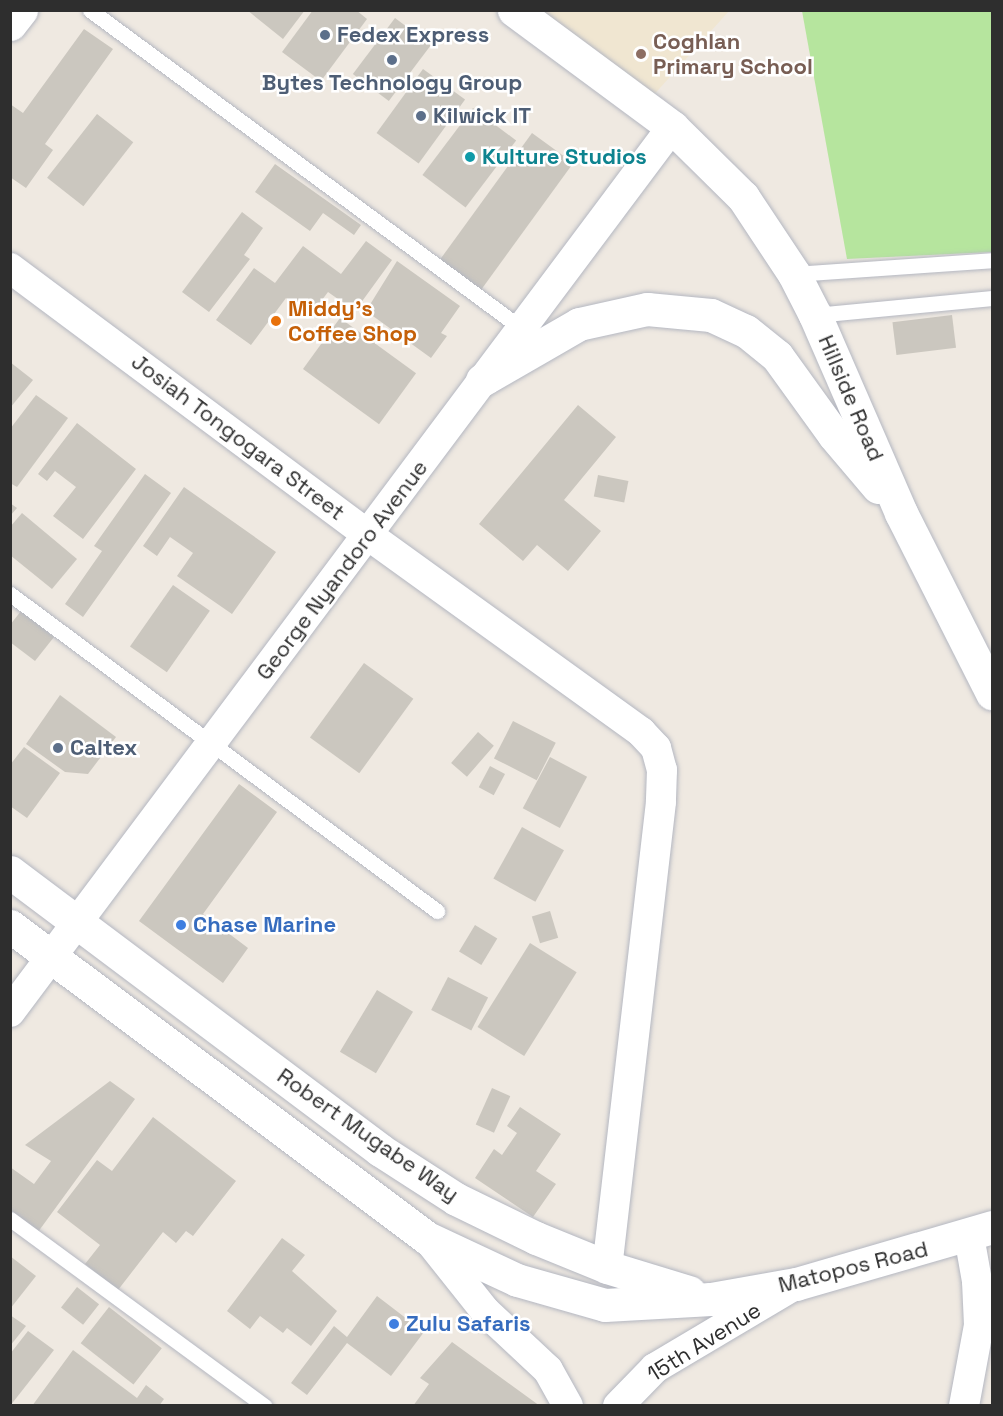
<!DOCTYPE html>
<style>
body{margin:0}
#map{position:relative;width:1003px;height:1416px;overflow:hidden;background:#efe9e1;font-family:"Space Grotesk",sans-serif}
div>[style]{position:absolute}
[style*='--x']{left:calc(var(--x)*1px);top:calc(var(--y)*1px);width:calc(var(--w)*1px);rotate:calc(var(--a)*1deg)}
.education>*{inset:0;background:#f0e6d1}
.green>*{inset:0;background:#b6e59e}
.building>*{inset:0;background:#cbc7bf;transform-origin:0 0}
.roads{filter:drop-shadow(0 0 2px #b4b7c1) drop-shadow(0 0 2px #b4b7c1)}
.service>*{height:15px;margin:-7.5px;padding:0 7.5px;transform-origin:7.5px;border-radius:7.5px;background:#fff}
.minor>*{height:30px;margin:-15px;padding:0 15px;transform-origin:15px;border-radius:15px;background:#fff}
.tertiary>*{height:33px;margin:-16.5px;padding:0 16.5px;transform-origin:16.5px;border-radius:16.5px;background:#fff}
.secondary>*{height:33px;margin:-16.5px;padding:0 16.5px;transform-origin:16.5px;border-radius:16.5px;background:#fff}
.dots>*{width:16px;height:16px;translate:-50% -50%;box-sizing:border-box;border:3px solid #fff;border-radius:50%}
span{translate:-50% -50%;white-space:nowrap;text-align:center;line-height:1.15;-webkit-text-stroke:5px #fff;paint-order:stroke}
.service-label{font-size:22px;color:#4e5e75;font-weight:700}
.left{translate:0 -50%;text-align:left}
.education-label{font-size:22px;color:#785e54;font-weight:700}
.culture-label{font-size:22px;color:#0d838f;font-weight:700}
.food-label{font-size:22px;color:#c56008;font-weight:700}
.street-label{font-size:22px;color:#2e2e2e}
.shop-label{font-size:22px;color:#366cbe;font-weight:700}
.frame{position:absolute;inset:0;border:12px solid #2e2e2e;pointer-events:none}
</style>
<div id="map">
<div class="education">
<i style="clip-path:polygon(532px 11px,729px 11px,651px 98px)"></i>
</div>
<div class="green">
<i style="clip-path:polygon(802px 11px,992px 11px,992px 252px,847px 259px)"></i>
</div>
<div class="building">
<i style="clip-path:polygon(247px 10px,305px 10px,283px 39px)"></i>
<i style="clip-path:polygon(313px 10px,356px 10px,367px 19px,321px 81px,282px 52px)"></i>
<i style="left:395px;top:18px;width:45px;height:70px;rotate:37deg"></i>
<i style="clip-path:polygon(84px 29px,113px 49px,45px 144px,53px 150px,26px 188px,10px 177px,10px 104px,23px 113px)"></i>
<i style="left:423px;top:69px;width:52px;height:79px;rotate:36deg"></i>
<i style="left:473px;top:108px;width:54px;height:84px;rotate:37deg"></i>
<i style="left:97px;top:114px;width:46px;height:81px;rotate:38deg"></i>
<i style="left:532px;top:133px;width:51px;height:157px;rotate:36deg"></i>
<i style="clip-path:polygon(275px 164px,361px 225px,354px 235px,323px 213px,310px 231px,255px 192px)"></i>
<i style="clip-path:polygon(242px 212px,263px 228px,244px 255px,250px 259px,209px 312px,182px 292px)"></i>
<i style="clip-path:polygon(366px 241px,392px 260px,355px 311px,328px 292px,310px 316px,286px 298px,251px 345px,216px 320px,254px 268px,275px 283px,303px 246px,341px 274px)"></i>
<i style="clip-path:polygon(397px 261px,460px 306px,441px 333px,447px 336px,431px 358px,366px 311px)"></i>
<i style="left:952px;top:315px;width:33px;height:60px;rotate:83deg"></i>
<i style="left:340px;top:318px;width:94px;height:63px;rotate:36deg"></i>
<i style="clip-path:polygon(10px 362px,33px 380px,10px 408px)"></i>
<i style="clip-path:polygon(36px 395px,68px 418px,17px 487px,10px 483px,10px 429px)"></i>
<i style="clip-path:polygon(578px 405px,616px 437px,564px 500px,601px 531px,568px 571px,537px 545px,523px 561px,479px 524px)"></i>
<i style="clip-path:polygon(77px 423px,136px 469px,83px 539px,53px 516px,76px 487px,55px 471px,47px 481px,38px 474px)"></i>
<i style="clip-path:polygon(145px 474px,171px 493px,83px 617px,65px 604px,102px 551px,94px 546px)"></i>
<i style="left:598px;top:475px;width:31px;height:22px;rotate:11deg"></i>
<i style="clip-path:polygon(184px 487px,276px 552px,232px 614px,177px 576px,193px 553px,170px 537px,157px 556px,143px 546px)"></i>
<i style="clip-path:polygon(10px 503px,17px 508px,10px 516px)"></i>
<i style="clip-path:polygon(22px 513px,77px 559px,52px 589px,10px 555px,10px 527px)"></i>
<i style="left:173px;top:585px;width:45px;height:75px;rotate:35deg"></i>
<i style="clip-path:polygon(21px 611px,54px 637px,35px 661px,10px 642px,10px 625px)"></i>
<i style="left:364px;top:663px;width:61px;height:92px;rotate:36deg"></i>
<i style="clip-path:polygon(60px 695px,116px 737px,88px 774px,65px 772px,26px 744px)"></i>
<i style="left:513px;top:721px;width:48px;height:42px;rotate:27deg"></i>
<i style="left:478px;top:732px;width:21px;height:41px;rotate:41deg"></i>
<i style="clip-path:polygon(24px 747px,60px 773px,27px 818px,10px 806px,10px 765px)"></i>
<i style="left:550px;top:757px;width:42px;height:58px;rotate:28deg"></i>
<i style="left:490px;top:766px;width:17px;height:24px;rotate:28deg"></i>
<i style="clip-path:polygon(239px 784px,277px 812px,203px 914px,248px 948px,223px 983px,139px 921px)"></i>
<i style="left:522px;top:827px;width:48px;height:59px;rotate:29deg"></i>
<i style="left:550px;top:911px;width:28px;height:19px;rotate:73deg"></i>
<i style="left:475px;top:925px;width:26px;height:31px;rotate:31deg"></i>
<i style="left:530px;top:943px;width:55px;height:99px;rotate:32deg"></i>
<i style="left:448px;top:977px;width:45px;height:37px;rotate:27deg"></i>
<i style="left:377px;top:990px;width:42px;height:72px;rotate:31deg"></i>
<i style="clip-path:polygon(110px 1081px,135px 1099px,38px 1232px,10px 1212px,10px 1167px,34px 1184px,51px 1161px,25px 1145px)"></i>
<i style="left:492px;top:1088px;width:20px;height:40px;rotate:24deg"></i>
<i style="clip-path:polygon(520px 1107px,561px 1134px,536px 1171px,556px 1184px,533px 1217px,475px 1178px,494px 1149px,502px 1155px,517px 1133px,507px 1126px)"></i>
<i style="clip-path:polygon(153px 1117px,236px 1181px,193px 1236px,186px 1231px,176px 1243px,163px 1232px,118px 1290px,85px 1264px,100px 1245px,57px 1212px,97px 1160px,112px 1171px)"></i>
<i style="clip-path:polygon(282px 1238px,305px 1255px,292px 1271px,337px 1311px,311px 1346px,287px 1328px,283px 1333px,260px 1316px,250px 1329px,227px 1311px)"></i>
<i style="clip-path:polygon(10px 1256px,36px 1276px,10px 1309px)"></i>
<i style="left:77px;top:1287px;width:28px;height:26px;rotate:38deg"></i>
<i style="clip-path:polygon(377px 1296px,424px 1332px,391px 1376px,347px 1343px,307px 1395px,291px 1383px,334px 1326px,347px 1337px)"></i>
<i style="left:109px;top:1307px;width:67px;height:46px;rotate:38deg"></i>
<i style="clip-path:polygon(10px 1315px,26px 1326px,10px 1346px)"></i>
<i style="clip-path:polygon(28px 1331px,54px 1350px,10px 1406px,10px 1354px)"></i>
<i style="clip-path:polygon(452px 1342px,540px 1406px,413px 1406px,429px 1384px,420px 1378px)"></i>
<i style="clip-path:polygon(73px 1350px,137px 1398px,146px 1385px,164px 1399px,159px 1406px,32px 1406px)"></i>
</div>
<div class="roads">
<div class="service">
<i style="--x:90;--y:10;--w:536;--a:36.42"></i>
<i style="--x:794;--y:274;--w:198;--a:-4"></i>
<i style="--x:815;--y:315;--w:178;--a:-5.5"></i>
<i style="--x:10;--y:594;--w:532;--a:36.59"></i>
<i style="--x:10;--y:1219;--w:316;--a:36.3"></i>
</div>
<div class="minor">
<i style="--x:10;--y:268;--w:447;--a:36.7"></i>
<i style="--x:368;--y:535;--w:337;--a:35.8"></i>
<i style="--x:641;--y:732;--w:22;--a:47"></i>
<i style="--x:656;--y:748;--w:23;--a:75"></i>
<i style="--x:662;--y:770;--w:32;--a:92"></i>
<i style="--x:661;--y:802;--w:468;--a:96.6"></i>
<i style="--x:10;--y:1012;--w:1105;--a:-53.2"></i>
<i style="--x:427;--y:1238;--w:93;--a:51.5"></i>
<i style="--x:485;--y:1311;--w:86;--a:43.1"></i>
<i style="--x:548;--y:1370;--w:41;--a:60.9"></i>
<i style="--x:618;--y:1406;--w:53;--a:-45.8"></i>
<i style="--x:655;--y:1368;--w:161;--a:-30.7"></i>
<i style="--x:964;--y:1406;--w:82;--a:-79.5"></i>
<i style="--x:979;--y:1325;--w:44;--a:-92.6"></i>
<i style="--x:977;--y:1281;--w:46;--a:-100.1"></i>
</div>
<div class="tertiary">
<i style="--x:514;--y:10;--w:197;--a:36.5"></i>
<i style="--x:672;--y:127;--w:100;--a:44.6"></i>
<i style="--x:743;--y:197;--w:92;--a:56.5"></i>
<i style="--x:794;--y:274;--w:46;--a:62.9"></i>
<i style="--x:815;--y:315;--w:216;--a:66.5"></i>
<i style="--x:901;--y:513;--w:202;--a:63.2"></i>
<i style="--x:10;--y:24;--w:18;--a:-52"></i>
<i style="--x:482;--y:380;--w:112;--a:-30"></i>
<i style="--x:579;--y:324;--w:70;--a:-12.4"></i>
<i style="--x:647;--y:309;--w:64;--a:5.4"></i>
<i style="--x:711;--y:315;--w:38;--a:25"></i>
<i style="--x:746;--y:331;--w:40;--a:39"></i>
<i style="--x:777;--y:356;--w:97;--a:54.2"></i>
<i style="--x:834;--y:435;--w:68;--a:49.8"></i>
</div>
<div class="secondary">
<i style="--x:10;--y:872;--w:463;--a:36.9"></i>
<i style="--x:380;--y:1150;--w:90;--a:32.8"></i>
<i style="--x:456;--y:1199;--w:89;--a:26"></i>
<i style="--x:536;--y:1238;--w:77;--a:22.2"></i>
<i style="--x:607;--y:1267;--w:86;--a:17"></i>
<i style="--x:10;--y:926;--w:521;--a:36.8"></i>
<i style="--x:427;--y:1238;--w:99;--a:25"></i>
<i style="--x:517;--y:1280;--w:91;--a:15.9"></i>
<i style="--x:605;--y:1305;--w:106;--a:-3.2"></i>
<i style="--x:711;--y:1299;--w:86;--a:-10"></i>
<i style="--x:796;--y:1284;--w:204;--a:-16.2"></i>
</div>
</div>
<div class="dots">
<i style="left:325px;top:35px;background:#5c6f8a"></i>
<i style="left:641px;top:54px;background:#8d6e63"></i>
<i style="left:392px;top:60px;background:#5c6f8a"></i>
<i style="left:421px;top:116px;background:#5c6f8a"></i>
<i style="left:470px;top:157px;background:#0f9aa8"></i>
<i style="left:276px;top:321px;background:#e8710a"></i>
<i style="left:58px;top:748px;background:#5c6f8a"></i>
<i style="left:181px;top:925px;background:#3f7fe0"></i>
<i style="left:394px;top:1324px;background:#3f7fe0"></i>
</div>
<div class="service-label">
<span class="left" style="left:337px;top:35px">Fedex Express</span>
<span style="left:392px;top:83px">Bytes Technology Group</span>
<span class="left" style="left:433px;top:116px">Kilwick IT</span>
<span class="left" style="left:70px;top:748px">Caltex</span>
</div>
<div class="education-label">
<span class="left" style="left:653px;top:54px">Coghlan<br>Primary School</span>
</div>
<div class="culture-label">
<span class="left" style="left:482px;top:157px">Kulture Studios</span>
</div>
<div class="food-label">
<span class="left" style="left:288px;top:321px">Middy's<br>Coffee Shop</span>
</div>
<div class="street-label">
<span style="left:851px;top:398px;rotate:67deg">Hillside Road</span>
<span style="left:238px;top:437px;rotate:37deg">Josiah Tongogara Street</span>
<span style="left:342px;top:570px;rotate:-53deg">George Nyandoro Avenue</span>
<span style="left:368px;top:1135px;rotate:35deg">Robert Mugabe Way</span>
<span style="left:853px;top:1267px;rotate:-14deg">Matopos Road</span>
<span style="left:704px;top:1342px;rotate:-32deg">15th Avenue</span>
</div>
<div class="shop-label">
<span class="left" style="left:193px;top:925px">Chase Marine</span>
<span class="left" style="left:406px;top:1324px">Zulu Safaris</span>
</div>
<div class="frame"></div>
</div>
